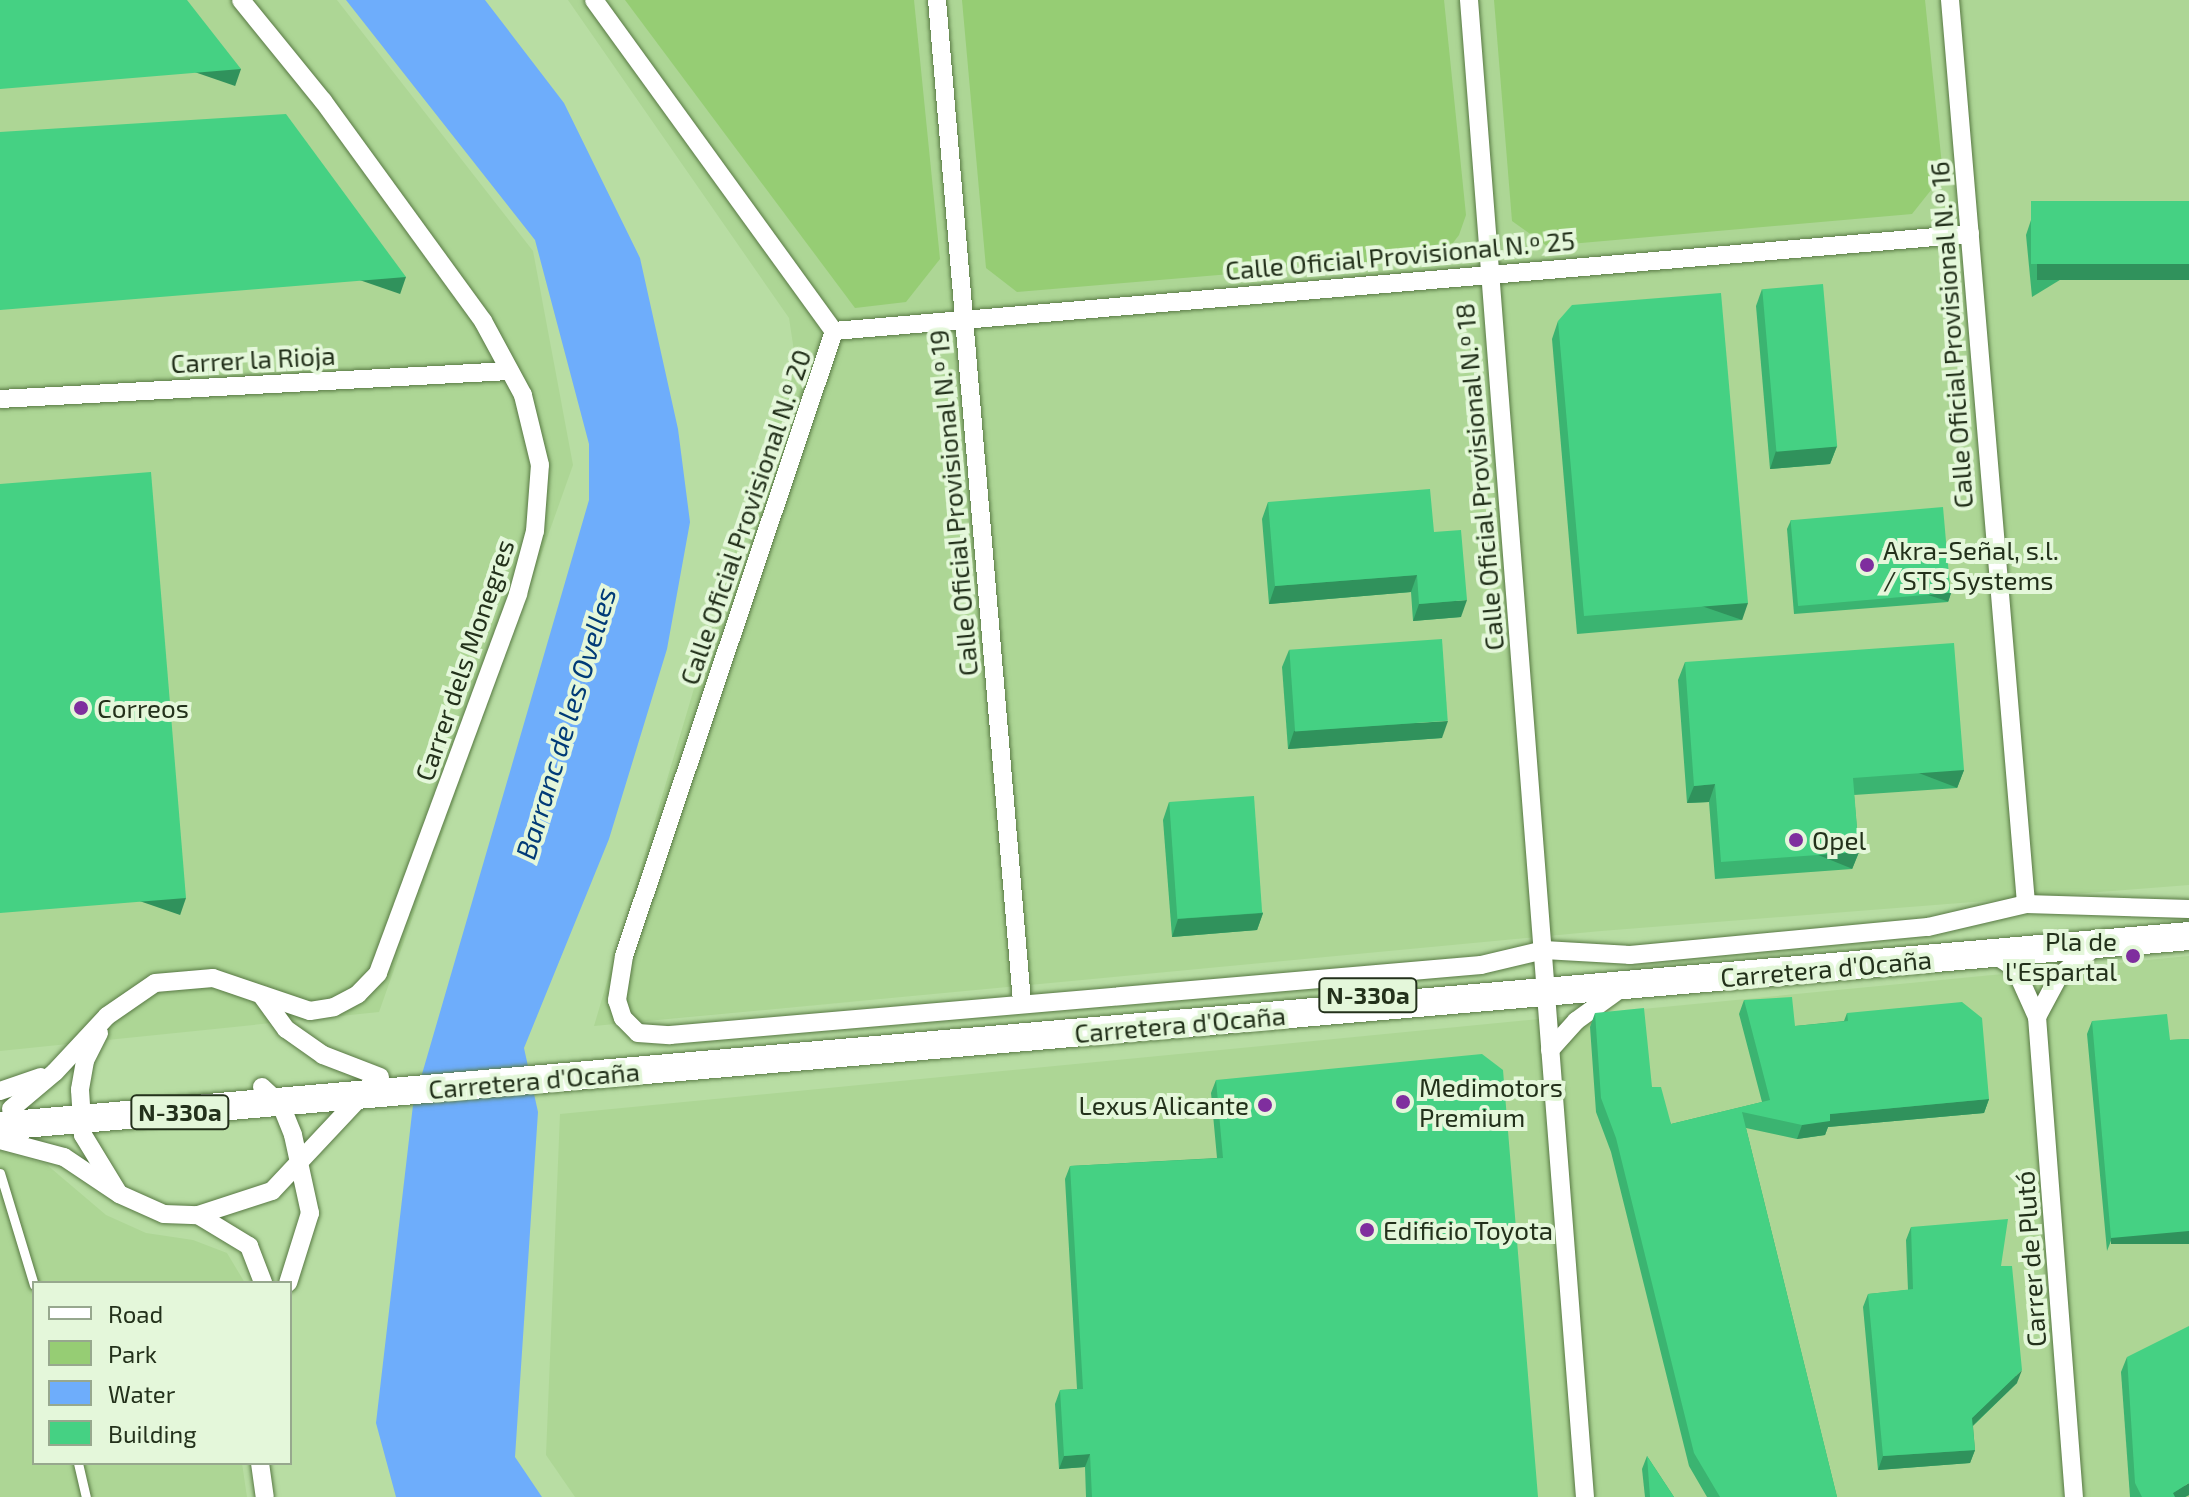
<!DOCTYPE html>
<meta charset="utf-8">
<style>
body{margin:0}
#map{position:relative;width:2189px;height:1497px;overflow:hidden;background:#b8dda3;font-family:"Exo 2",sans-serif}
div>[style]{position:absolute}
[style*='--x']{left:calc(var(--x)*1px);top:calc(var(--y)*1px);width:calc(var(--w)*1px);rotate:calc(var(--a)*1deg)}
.built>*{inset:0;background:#add695}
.green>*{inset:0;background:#96cd74}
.water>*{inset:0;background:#6eadfb}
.roads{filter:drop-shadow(0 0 2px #587944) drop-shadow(0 0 2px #587944)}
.service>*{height:9px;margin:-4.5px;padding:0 4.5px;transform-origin:4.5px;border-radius:4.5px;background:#fff}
.minor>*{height:18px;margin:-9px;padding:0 9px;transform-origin:9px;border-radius:9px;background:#fff}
.primary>*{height:28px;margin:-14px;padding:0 14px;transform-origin:14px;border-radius:14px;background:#fff}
.wall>*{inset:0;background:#3bb471}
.shaded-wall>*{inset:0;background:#30925c;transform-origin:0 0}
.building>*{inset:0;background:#45d183;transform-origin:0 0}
.dots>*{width:22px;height:22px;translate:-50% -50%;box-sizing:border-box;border:4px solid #e4f7da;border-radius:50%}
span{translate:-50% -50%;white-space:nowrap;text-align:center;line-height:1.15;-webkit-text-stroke:8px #e4f7da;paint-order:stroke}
.shield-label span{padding:2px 6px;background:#e4f7da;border:2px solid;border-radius:6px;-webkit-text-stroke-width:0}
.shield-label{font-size:24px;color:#23311b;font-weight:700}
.street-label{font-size:26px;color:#23311b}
.poi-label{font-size:26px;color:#23311b}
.left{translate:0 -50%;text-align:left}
.right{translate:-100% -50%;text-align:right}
.water-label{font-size:28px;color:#003b77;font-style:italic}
.legend{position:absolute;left:32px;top:1281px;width:260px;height:184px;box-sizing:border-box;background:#e4f7da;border:2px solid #97a88e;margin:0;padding:10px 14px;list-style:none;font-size:24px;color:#23311b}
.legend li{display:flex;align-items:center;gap:16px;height:40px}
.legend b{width:40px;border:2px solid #97a88e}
</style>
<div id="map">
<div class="built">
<i style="clip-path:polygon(0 0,337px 0,533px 251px,573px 465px,379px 1012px,0 1051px)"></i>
<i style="clip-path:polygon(568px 0,2189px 0,2189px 885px,1601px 931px,594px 1026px,794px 351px,789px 318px)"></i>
<i style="clip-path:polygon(2189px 956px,2189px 1497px,575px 1497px,546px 1455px,560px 1114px)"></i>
<i style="clip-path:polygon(0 1151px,46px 1164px,106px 1215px,146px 1233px,193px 1240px,227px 1253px,245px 1283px,34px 1283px,34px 1463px,242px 1463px,247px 1497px,0 1497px)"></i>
</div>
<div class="green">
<i style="clip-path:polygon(625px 0,914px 0,940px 259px,906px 302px,855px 308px)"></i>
<i style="clip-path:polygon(962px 0,1444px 0,1466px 215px,1459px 235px,1443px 256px,1017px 292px,986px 268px)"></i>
<i style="clip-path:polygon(1494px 0,1925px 0,1943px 175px,1912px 214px,1547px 246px,1512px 221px)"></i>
</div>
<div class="water">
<i style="clip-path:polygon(346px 0,485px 0,564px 103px,640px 258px,678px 429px,690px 522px,667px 649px,609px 839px,524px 1048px,538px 1112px,515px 1457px,542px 1497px,396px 1497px,376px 1423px,413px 1105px,589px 500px,589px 444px,535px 240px)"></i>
</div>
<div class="roads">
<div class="service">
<i style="--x:0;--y:1173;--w:117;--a:73.1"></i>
<i style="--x:78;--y:1463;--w:35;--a:77"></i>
</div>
<div class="minor">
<i style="--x:594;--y:0;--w:409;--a:54.1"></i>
<i style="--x:834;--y:331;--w:659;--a:108.57"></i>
<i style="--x:624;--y:956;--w:45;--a:99"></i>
<i style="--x:617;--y:1000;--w:19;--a:72"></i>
<i style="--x:623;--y:1018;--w:21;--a:45"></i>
<i style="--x:638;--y:1033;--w:32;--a:4"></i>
<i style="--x:670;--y:1035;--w:814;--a:-4.93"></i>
<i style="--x:1481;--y:965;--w:65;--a:-13.4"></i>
<i style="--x:1544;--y:950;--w:86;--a:3.3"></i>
<i style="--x:1630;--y:955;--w:299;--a:-5.4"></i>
<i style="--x:1928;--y:927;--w:101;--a:-13.2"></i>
<i style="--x:2026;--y:904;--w:163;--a:1.8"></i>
<i style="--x:937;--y:0;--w:1006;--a:85.15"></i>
<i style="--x:1469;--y:0;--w:1501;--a:85.57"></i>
<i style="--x:1950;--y:0;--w:907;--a:85.19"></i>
<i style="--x:834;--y:331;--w:1140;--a:-4.88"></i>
<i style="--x:0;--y:399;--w:510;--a:-3.15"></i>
<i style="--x:1994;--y:954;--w:25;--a:34"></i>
<i style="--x:2015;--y:968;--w:54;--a:65.8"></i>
<i style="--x:2037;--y:1017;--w:481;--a:85.6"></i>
<i style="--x:262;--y:996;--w:41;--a:54"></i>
<i style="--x:286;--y:1029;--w:45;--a:35.1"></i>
<i style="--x:323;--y:1055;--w:61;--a:21.1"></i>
<i style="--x:2037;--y:1017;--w:47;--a:-61.8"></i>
<i style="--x:2059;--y:976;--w:46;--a:-38.9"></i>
<i style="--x:99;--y:1033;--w:31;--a:117"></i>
<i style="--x:85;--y:1061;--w:29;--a:100"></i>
<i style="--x:80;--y:1090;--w:45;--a:86.2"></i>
<i style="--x:83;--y:1135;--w:69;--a:58.6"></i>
<i style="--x:119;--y:1194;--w:49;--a:24"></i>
<i style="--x:164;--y:1214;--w:34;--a:2"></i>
<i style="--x:198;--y:1215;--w:78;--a:-18"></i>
<i style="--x:272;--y:1191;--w:132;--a:-46.8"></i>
<i style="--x:1550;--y:1050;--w:39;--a:-48"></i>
<i style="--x:1576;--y:1021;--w:58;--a:-35.9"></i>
<i style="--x:262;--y:1087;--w:26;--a:43"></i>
<i style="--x:281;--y:1105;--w:32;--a:68"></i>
<i style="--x:293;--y:1135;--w:80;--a:77.7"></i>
<i style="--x:310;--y:1213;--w:73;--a:107.4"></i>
<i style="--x:0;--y:1091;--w:43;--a:-18.9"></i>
<i style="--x:11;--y:1109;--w:57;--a:-40.1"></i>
<i style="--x:55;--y:1072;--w:76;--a:-47.1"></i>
<i style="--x:107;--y:1016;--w:58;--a:-34.5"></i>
<i style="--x:155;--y:983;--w:58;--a:-4.9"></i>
<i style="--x:213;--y:978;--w:102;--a:18.8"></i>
<i style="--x:310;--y:1011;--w:24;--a:-9"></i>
<i style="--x:334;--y:1007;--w:27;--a:-28"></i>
<i style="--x:358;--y:994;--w:29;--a:-46"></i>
<i style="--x:378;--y:973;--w:404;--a:-69.7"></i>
<i style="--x:518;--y:594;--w:65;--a:-74.9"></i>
<i style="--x:535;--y:531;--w:66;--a:-85.7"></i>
<i style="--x:540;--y:465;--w:72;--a:-103.7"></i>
<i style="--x:523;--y:395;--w:84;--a:-118.4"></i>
<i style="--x:483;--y:321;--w:272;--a:-126"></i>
<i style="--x:323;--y:101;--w:130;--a:-129.1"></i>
<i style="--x:0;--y:1140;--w:66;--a:14.9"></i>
<i style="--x:64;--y:1157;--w:63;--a:33.9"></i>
<i style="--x:198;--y:1215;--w:60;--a:31.3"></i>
<i style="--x:249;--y:1246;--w:40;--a:69"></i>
<i style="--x:260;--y:1463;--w:34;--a:82"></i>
</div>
<div class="primary">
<i style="--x:0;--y:1126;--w:2197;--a:-4.96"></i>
</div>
</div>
<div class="wall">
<i style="clip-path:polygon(2189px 201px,2032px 297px,2026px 235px,2032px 217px)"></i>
<i style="clip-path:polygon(1762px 289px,1837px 446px,1830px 464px,1770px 469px,1756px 306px)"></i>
<i style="clip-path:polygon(1558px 321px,1742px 620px,1577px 634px,1552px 339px)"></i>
<i style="clip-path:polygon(1268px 502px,1434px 532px,1461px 617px,1413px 621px,1411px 592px,1269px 604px,1262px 519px)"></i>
<i style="clip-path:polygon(1791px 520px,1951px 593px,1948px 602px,1794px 614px,1787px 529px)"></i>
<i style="clip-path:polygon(1289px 650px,1442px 738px,1288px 749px,1282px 667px)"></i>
<i style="clip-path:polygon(1685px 662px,1964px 770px,1957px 788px,1854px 795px,1859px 852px,1852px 869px,1715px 879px,1709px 802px,1687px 803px,1678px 680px)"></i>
<i style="clip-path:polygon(1169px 802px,1263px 913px,1257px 930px,1172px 937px,1163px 820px)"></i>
<i style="clip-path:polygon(1744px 1000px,1795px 1026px,1844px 1021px,1847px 1013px,1989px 1099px,1984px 1113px,1828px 1127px,1825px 1135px,1797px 1139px,1746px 1128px,1837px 1497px,1707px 1497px,1689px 1466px,1611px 1152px,1596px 1112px,1590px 1027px,1595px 1013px,1652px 1087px,1671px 1124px,1762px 1102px,1739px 1014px)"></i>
<i style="clip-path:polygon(2092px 1021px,2170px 1040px,2189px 1039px,2107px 1251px,2087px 1034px)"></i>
<i style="clip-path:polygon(1216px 1080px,1538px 1497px,1086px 1497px,1085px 1467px,1059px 1469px,1055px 1404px,1060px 1390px,1077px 1389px,1065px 1179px,1070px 1166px,1217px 1158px,1211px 1093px)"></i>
<i style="clip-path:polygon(1911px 1227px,2001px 1266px,2017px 1383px,1973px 1426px,1975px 1450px,1970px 1463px,1878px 1470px,1863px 1307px,1868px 1294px,1908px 1290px,1906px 1240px)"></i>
<i style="clip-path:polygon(2127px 1357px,2189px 1495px,2185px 1497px,2130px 1497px,2121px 1372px)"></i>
<i style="clip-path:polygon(1647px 1456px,1674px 1497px,1645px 1497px,1642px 1469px)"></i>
</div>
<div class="shaded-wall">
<i style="left:241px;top:69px;width:18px;height:242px;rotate:109deg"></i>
<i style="left:2189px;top:264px;width:16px;height:152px;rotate:90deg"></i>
<i style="left:406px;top:277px;width:18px;height:407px;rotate:109deg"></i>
<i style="clip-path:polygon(1837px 446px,1830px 464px,1770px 469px,1776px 451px)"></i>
<i style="clip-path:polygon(1417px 575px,1411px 592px,1269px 604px,1275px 586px)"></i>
<i style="left:1951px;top:593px;width:9px;height:154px;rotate:108deg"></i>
<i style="clip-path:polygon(1467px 600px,1461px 617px,1413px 621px,1419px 604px)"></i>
<i style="left:1748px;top:603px;width:18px;height:165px;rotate:109deg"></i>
<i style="clip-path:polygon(1448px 721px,1442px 738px,1288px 749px,1294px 731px)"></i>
<i style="left:1964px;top:770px;width:19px;height:111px;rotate:111deg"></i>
<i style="clip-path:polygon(1715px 784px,1709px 802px,1687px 803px,1694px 786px)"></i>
<i style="left:1859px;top:852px;width:18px;height:138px;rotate:112deg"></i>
<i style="left:186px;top:898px;width:18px;height:187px;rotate:109deg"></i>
<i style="clip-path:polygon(1263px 913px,1257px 930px,1172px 937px,1178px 919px)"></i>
<i style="clip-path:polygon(1989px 1099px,1984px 1113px,1828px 1127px,1825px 1135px,1797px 1139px,1802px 1125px,1830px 1114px)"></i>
<i style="left:2189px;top:1231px;width:13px;height:78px;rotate:90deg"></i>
<i style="clip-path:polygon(2022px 1370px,2017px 1383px,1967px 1431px,1972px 1418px)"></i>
<i style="clip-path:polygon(1975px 1450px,1970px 1463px,1878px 1470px,1883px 1456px)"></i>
<i style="clip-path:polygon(1090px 1454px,1085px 1467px,1059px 1469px,1064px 1456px)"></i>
<i style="clip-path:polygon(2189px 1483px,2189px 1495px,2185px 1497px,2172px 1497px,2173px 1493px)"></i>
</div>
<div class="building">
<i style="clip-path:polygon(0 0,187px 0,241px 69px,0 89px)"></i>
<i style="clip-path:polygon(286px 114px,406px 277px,0 310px,0 132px)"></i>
<i style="left:2189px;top:201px;width:63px;height:158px;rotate:90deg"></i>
<i style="left:1823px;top:284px;width:163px;height:61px;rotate:85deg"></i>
<i style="clip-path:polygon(1721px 293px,1748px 603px,1584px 616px,1558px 321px,1572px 305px)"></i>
<i style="clip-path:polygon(151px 472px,186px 898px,0 913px,0 484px)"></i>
<i style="clip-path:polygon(1430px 489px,1434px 532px,1461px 530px,1467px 600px,1419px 604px,1417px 575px,1275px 586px,1268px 502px)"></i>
<i style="left:1943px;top:507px;width:86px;height:153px;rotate:85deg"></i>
<i style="left:1442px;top:639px;width:82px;height:153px;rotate:86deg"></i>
<i style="clip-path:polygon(1954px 643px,1964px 770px,1853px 778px,1859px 852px,1721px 862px,1715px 784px,1694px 786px,1685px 662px)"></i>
<i style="left:1254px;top:796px;width:117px;height:85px;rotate:86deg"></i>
<i style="clip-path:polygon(1792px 997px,1795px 1026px,1848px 1021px,1847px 1013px,1962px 1002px,1982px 1018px,1989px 1099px,1830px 1114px,1830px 1121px,1802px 1125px,1742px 1112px,1837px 1497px,1720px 1497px,1694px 1453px,1616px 1138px,1601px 1098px,1595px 1013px,1644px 1008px,1652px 1087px,1661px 1087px,1671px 1124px,1770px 1100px,1744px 1000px)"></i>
<i style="clip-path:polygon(2167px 1014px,2170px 1040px,2189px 1039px,2189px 1231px,2111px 1238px,2092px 1021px)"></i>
<i style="clip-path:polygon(1482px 1054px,1503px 1070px,1538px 1497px,1092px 1497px,1090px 1454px,1064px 1456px,1060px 1390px,1083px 1389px,1070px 1166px,1223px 1158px,1216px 1080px)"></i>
<i style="clip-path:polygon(2008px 1219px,2001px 1266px,2012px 1266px,2022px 1370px,1972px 1418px,1975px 1450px,1883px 1456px,1868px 1294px,1913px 1289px,1911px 1227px)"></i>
<i style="clip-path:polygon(2189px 1326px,2189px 1483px,2173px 1493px,2175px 1497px,2142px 1497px,2135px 1483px,2127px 1357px)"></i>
<i style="clip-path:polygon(1647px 1456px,1674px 1497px,1650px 1497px)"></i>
</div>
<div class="dots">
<i style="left:1867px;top:565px;background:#7f2e9e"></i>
<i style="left:81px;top:708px;background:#7f2e9e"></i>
<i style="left:1796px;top:840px;background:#7f2e9e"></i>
<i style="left:2133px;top:956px;background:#7f2e9e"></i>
<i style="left:1403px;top:1102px;background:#7f2e9e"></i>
<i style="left:1265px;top:1105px;background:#7f2e9e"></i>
<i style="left:1367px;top:1230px;background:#7f2e9e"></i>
</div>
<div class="shield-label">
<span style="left:1368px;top:995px">N-330a</span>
<span style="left:180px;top:1112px">N-330a</span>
</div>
<div class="street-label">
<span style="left:1400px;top:255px;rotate:-5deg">Calle Oficial Provisional N.º 25</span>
<span style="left:1951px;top:335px;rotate:-94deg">Calle Oficial Provisional N.º 16</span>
<span style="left:253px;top:359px;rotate:-3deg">Carrer la Rioja</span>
<span style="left:1479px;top:477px;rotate:-95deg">Calle Oficial Provisional N.º 18</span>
<span style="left:953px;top:503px;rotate:-95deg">Calle Oficial Provisional N.º 19</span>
<span style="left:745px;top:517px;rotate:-71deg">Calle Oficial Provisional N.º 20</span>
<span style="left:464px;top:660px;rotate:-71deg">Carrer dels Monegres</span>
<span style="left:1826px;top:968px;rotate:-5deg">Carretera d'Ocaña</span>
<span style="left:1180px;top:1024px;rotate:-5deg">Carretera d'Ocaña</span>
<span style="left:534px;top:1080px;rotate:-5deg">Carretera d'Ocaña</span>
<span style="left:2030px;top:1259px;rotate:-94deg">Carrer de Plutó</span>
</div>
<div class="poi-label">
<span class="left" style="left:1883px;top:565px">Akra-Señal, s.l.<br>/ STS Systems</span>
<span class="left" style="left:97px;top:708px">Correos</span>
<span class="left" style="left:1812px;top:840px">Opel</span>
<span class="right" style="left:2117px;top:956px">Pla de<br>l'Espartal</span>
<span class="left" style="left:1419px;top:1102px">Medimotors<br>Premium</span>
<span class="right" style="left:1249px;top:1105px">Lexus Alicante</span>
<span class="left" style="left:1383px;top:1230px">Edificio Toyota</span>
</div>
<div class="water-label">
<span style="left:565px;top:723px;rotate:-73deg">Barranc de les Ovelles</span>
</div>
<ul class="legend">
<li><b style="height:10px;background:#fff"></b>Road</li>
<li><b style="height:22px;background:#96cd74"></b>Park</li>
<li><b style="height:22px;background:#6eadfb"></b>Water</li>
<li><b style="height:22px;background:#45d183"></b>Building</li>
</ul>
</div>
